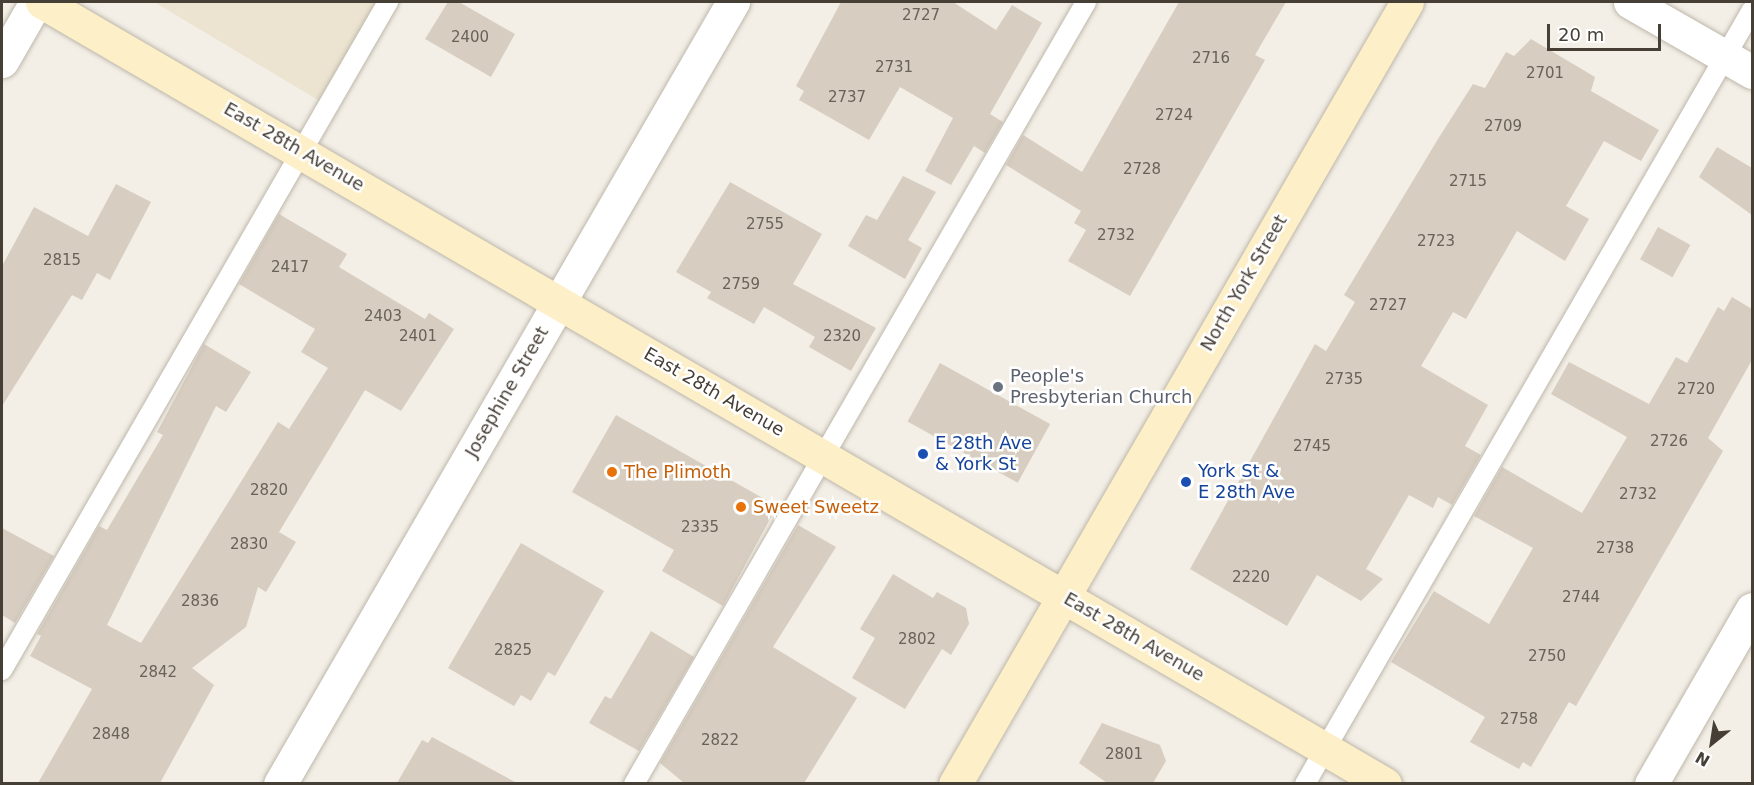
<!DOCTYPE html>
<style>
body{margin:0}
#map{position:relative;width:1754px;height:785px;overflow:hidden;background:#f3efe7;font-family:"DejaVu Sans",sans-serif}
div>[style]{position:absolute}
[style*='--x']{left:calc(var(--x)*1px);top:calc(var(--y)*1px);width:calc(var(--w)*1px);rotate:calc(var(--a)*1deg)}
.education>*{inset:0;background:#ece4d1}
.building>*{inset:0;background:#d7cdc0;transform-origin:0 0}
.roads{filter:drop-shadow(0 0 2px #beb7aa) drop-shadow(0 0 2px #beb7aa)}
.lane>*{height:20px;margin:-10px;padding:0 10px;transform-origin:10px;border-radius:10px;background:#fff}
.street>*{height:33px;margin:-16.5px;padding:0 16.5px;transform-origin:16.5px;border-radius:16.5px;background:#fff}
.secondary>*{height:33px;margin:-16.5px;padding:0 16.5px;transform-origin:16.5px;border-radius:16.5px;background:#fdefc7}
.dots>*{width:16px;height:16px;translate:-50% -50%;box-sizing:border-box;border:3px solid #fff;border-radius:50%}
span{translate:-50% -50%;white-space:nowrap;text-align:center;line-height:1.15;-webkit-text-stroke:5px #fff;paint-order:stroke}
.number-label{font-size:15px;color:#6a6258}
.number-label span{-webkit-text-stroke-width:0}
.street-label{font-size:18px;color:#463f36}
.worship-label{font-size:18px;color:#5b616d}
.left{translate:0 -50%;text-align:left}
.transit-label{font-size:18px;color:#164399}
.food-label{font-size:18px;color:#c56008}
.frame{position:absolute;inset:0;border:3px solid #463f36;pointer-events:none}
.north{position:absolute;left:1682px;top:713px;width:60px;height:60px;-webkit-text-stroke:4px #fff;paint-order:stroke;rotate:210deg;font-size:16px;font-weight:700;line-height:24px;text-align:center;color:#463f36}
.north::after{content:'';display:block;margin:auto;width:21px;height:27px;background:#463f36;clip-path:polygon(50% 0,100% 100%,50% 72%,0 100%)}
.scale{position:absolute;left:1547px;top:24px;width:114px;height:27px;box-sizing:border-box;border:3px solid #463f36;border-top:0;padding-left:8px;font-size:18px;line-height:21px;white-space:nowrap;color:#463f36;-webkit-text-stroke:4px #fff;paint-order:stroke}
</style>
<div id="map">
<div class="education">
<i style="clip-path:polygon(154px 2px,388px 2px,328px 106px)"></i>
</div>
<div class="building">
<i style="clip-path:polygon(448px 2px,459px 2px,515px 34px,491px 77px,425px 39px)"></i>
<i style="clip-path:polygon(841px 2px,953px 2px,996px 30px,1012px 5px,1042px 23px,990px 114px,1003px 122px,985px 153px,974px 146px,951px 185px,925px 171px,953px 118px,900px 87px,869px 140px,799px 100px,804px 91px,796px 86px)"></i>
<i style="clip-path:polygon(1179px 2px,1286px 2px,1255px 55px,1265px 60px,1130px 296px,1068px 261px,1086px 230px,1074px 223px,1081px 211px,1006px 165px,1023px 135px,1082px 172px)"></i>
<i style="clip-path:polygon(1531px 39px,1595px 77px,1591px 91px,1659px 130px,1641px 161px,1604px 141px,1566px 206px,1589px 219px,1565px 261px,1517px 231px,1466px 319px,1453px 312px,1421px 366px,1488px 405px,1465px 446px,1481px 455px,1452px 505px,1438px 497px,1433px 508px,1409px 495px,1366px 569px,1383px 579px,1361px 601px,1317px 575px,1287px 626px,1190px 569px,1315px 344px,1326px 351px,1355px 302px,1344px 295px,1438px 139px,1473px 84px,1485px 88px,1506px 52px,1514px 56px)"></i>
<i style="clip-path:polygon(1717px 147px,1752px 168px,1752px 215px,1699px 177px)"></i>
<i style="clip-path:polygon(903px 176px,936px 192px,908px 240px,922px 248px,905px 279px,848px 246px,866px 215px,877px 220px)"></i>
<i style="clip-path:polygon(730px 182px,822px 234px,793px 284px,876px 328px,851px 371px,809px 347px,815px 337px,764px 307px,754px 324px,707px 298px,711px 292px,676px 272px)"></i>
<i style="clip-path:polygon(116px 184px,151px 202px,110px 280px,97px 273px,82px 300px,72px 295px,2px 406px,2px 266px,34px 207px,88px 236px)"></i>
<i style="clip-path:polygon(279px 214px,347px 254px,339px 267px,425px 319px,429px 313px,454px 329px,401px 411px,365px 390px,279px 532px,296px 542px,266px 592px,258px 587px,246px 627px,192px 668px,214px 685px,160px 783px,38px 783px,92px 689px,30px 656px,41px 636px,37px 634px,99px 526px,107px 530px,163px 435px,157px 432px,204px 344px,251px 372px,226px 412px,216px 406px,107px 625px,141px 643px,278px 422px,289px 429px,328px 368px,301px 352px,315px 329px,239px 284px)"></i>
<i style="left:1658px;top:227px;width:37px;height:37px;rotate:29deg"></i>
<i style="clip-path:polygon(1732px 297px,1752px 309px,1752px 360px,1708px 438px,1723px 451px,1576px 706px,1569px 702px,1531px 767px,1523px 762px,1519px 769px,1470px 742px,1485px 717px,1391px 662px,1434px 591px,1489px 624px,1533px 548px,1474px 516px,1502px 467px,1582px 513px,1627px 437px,1551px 394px,1569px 362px,1649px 404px,1676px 357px,1687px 363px,1718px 307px,1724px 311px)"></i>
<i style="left:940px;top:363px;width:126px;height:67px;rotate:29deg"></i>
<i style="clip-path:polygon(616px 415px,777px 506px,723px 606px,662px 571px,674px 550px,572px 492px)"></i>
<i style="clip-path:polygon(798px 525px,836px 547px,773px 647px,857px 698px,804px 783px,684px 783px,660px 763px)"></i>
<i style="clip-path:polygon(2px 528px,54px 556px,15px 623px,2px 615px)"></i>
<i style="clip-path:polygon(521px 543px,604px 591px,555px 676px,548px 672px,531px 701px,521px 695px,514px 706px,448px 668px)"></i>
<i style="clip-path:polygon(893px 574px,933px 598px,937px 592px,966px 608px,969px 624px,951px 655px,942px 649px,905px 709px,852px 678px,875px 638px,860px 629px)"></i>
<i style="clip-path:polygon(651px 631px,694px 657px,639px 751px,589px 723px,605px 696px,611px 699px)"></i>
<i style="clip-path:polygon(1102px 723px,1160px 745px,1166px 761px,1153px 783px,1107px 783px,1079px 763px)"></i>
<i style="clip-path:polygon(432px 737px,517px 783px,397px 783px,422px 740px,428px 743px)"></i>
</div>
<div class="roads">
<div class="lane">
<i style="--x:2;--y:670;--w:772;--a:-59.98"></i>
<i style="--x:634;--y:784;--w:903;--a:-59.97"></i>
<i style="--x:1305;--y:784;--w:894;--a:-59.99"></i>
</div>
<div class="street">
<i style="--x:1630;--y:2;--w:141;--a:29.8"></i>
<i style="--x:2;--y:61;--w:68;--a:-60"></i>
<i style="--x:280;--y:784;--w:904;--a:-59.92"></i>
<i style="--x:1651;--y:784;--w:202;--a:-60"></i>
</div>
<div class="secondary">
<i style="--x:42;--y:2;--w:1554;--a:30.21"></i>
<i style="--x:955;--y:784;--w:903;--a:-59.97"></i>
</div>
</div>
<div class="dots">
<i style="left:998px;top:387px;background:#6b7280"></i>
<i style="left:923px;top:454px;background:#1a4fb4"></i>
<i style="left:612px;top:472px;background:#e8710a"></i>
<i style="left:1186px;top:482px;background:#1a4fb4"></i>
<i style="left:741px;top:507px;background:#e8710a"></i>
</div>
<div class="number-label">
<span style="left:921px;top:16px">2727</span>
<span style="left:470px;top:38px">2400</span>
<span style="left:1211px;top:59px">2716</span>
<span style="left:894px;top:68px">2731</span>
<span style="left:1545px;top:74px">2701</span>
<span style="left:847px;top:98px">2737</span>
<span style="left:1174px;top:116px">2724</span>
<span style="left:1503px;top:127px">2709</span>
<span style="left:1142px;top:170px">2728</span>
<span style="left:1468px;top:182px">2715</span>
<span style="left:765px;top:225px">2755</span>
<span style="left:1116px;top:236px">2732</span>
<span style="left:1436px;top:242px">2723</span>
<span style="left:62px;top:261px">2815</span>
<span style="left:290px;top:268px">2417</span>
<span style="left:741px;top:285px">2759</span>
<span style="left:1388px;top:306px">2727</span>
<span style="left:383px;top:317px">2403</span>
<span style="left:418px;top:337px">2401</span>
<span style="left:842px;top:337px">2320</span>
<span style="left:1344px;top:380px">2735</span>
<span style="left:1696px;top:390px">2720</span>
<span style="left:1669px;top:442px">2726</span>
<span style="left:1312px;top:447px">2745</span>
<span style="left:269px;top:491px">2820</span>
<span style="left:1638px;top:495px">2732</span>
<span style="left:700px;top:528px">2335</span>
<span style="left:249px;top:545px">2830</span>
<span style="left:1615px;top:549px">2738</span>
<span style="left:1251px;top:578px">2220</span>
<span style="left:1581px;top:598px">2744</span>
<span style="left:200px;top:602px">2836</span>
<span style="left:917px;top:640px">2802</span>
<span style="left:513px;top:651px">2825</span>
<span style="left:1547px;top:657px">2750</span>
<span style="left:158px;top:673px">2842</span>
<span style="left:1519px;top:720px">2758</span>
<span style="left:111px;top:735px">2848</span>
<span style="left:720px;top:741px">2822</span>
<span style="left:1124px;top:755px">2801</span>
</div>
<div class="street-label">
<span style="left:294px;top:147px;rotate:30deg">East 28th Avenue</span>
<span style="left:1244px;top:283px;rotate:-60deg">North York Street</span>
<span style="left:507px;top:392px;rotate:-60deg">Josephine Street</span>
<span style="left:714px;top:392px;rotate:30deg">East 28th Avenue</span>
<span style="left:1134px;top:637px;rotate:30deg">East 28th Avenue</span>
</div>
<div class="worship-label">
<span class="left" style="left:1010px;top:387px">People's<br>Presbyterian Church</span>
</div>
<div class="transit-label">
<span class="left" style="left:935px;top:454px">E 28th Ave<br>&amp; York St</span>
<span class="left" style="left:1198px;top:482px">York St &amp;<br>E 28th Ave</span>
</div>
<div class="food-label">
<span class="left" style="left:624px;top:472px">The Plimoth</span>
<span class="left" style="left:753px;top:507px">Sweet Sweetz</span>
</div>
<div class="frame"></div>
<div class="north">N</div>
<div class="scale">20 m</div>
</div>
